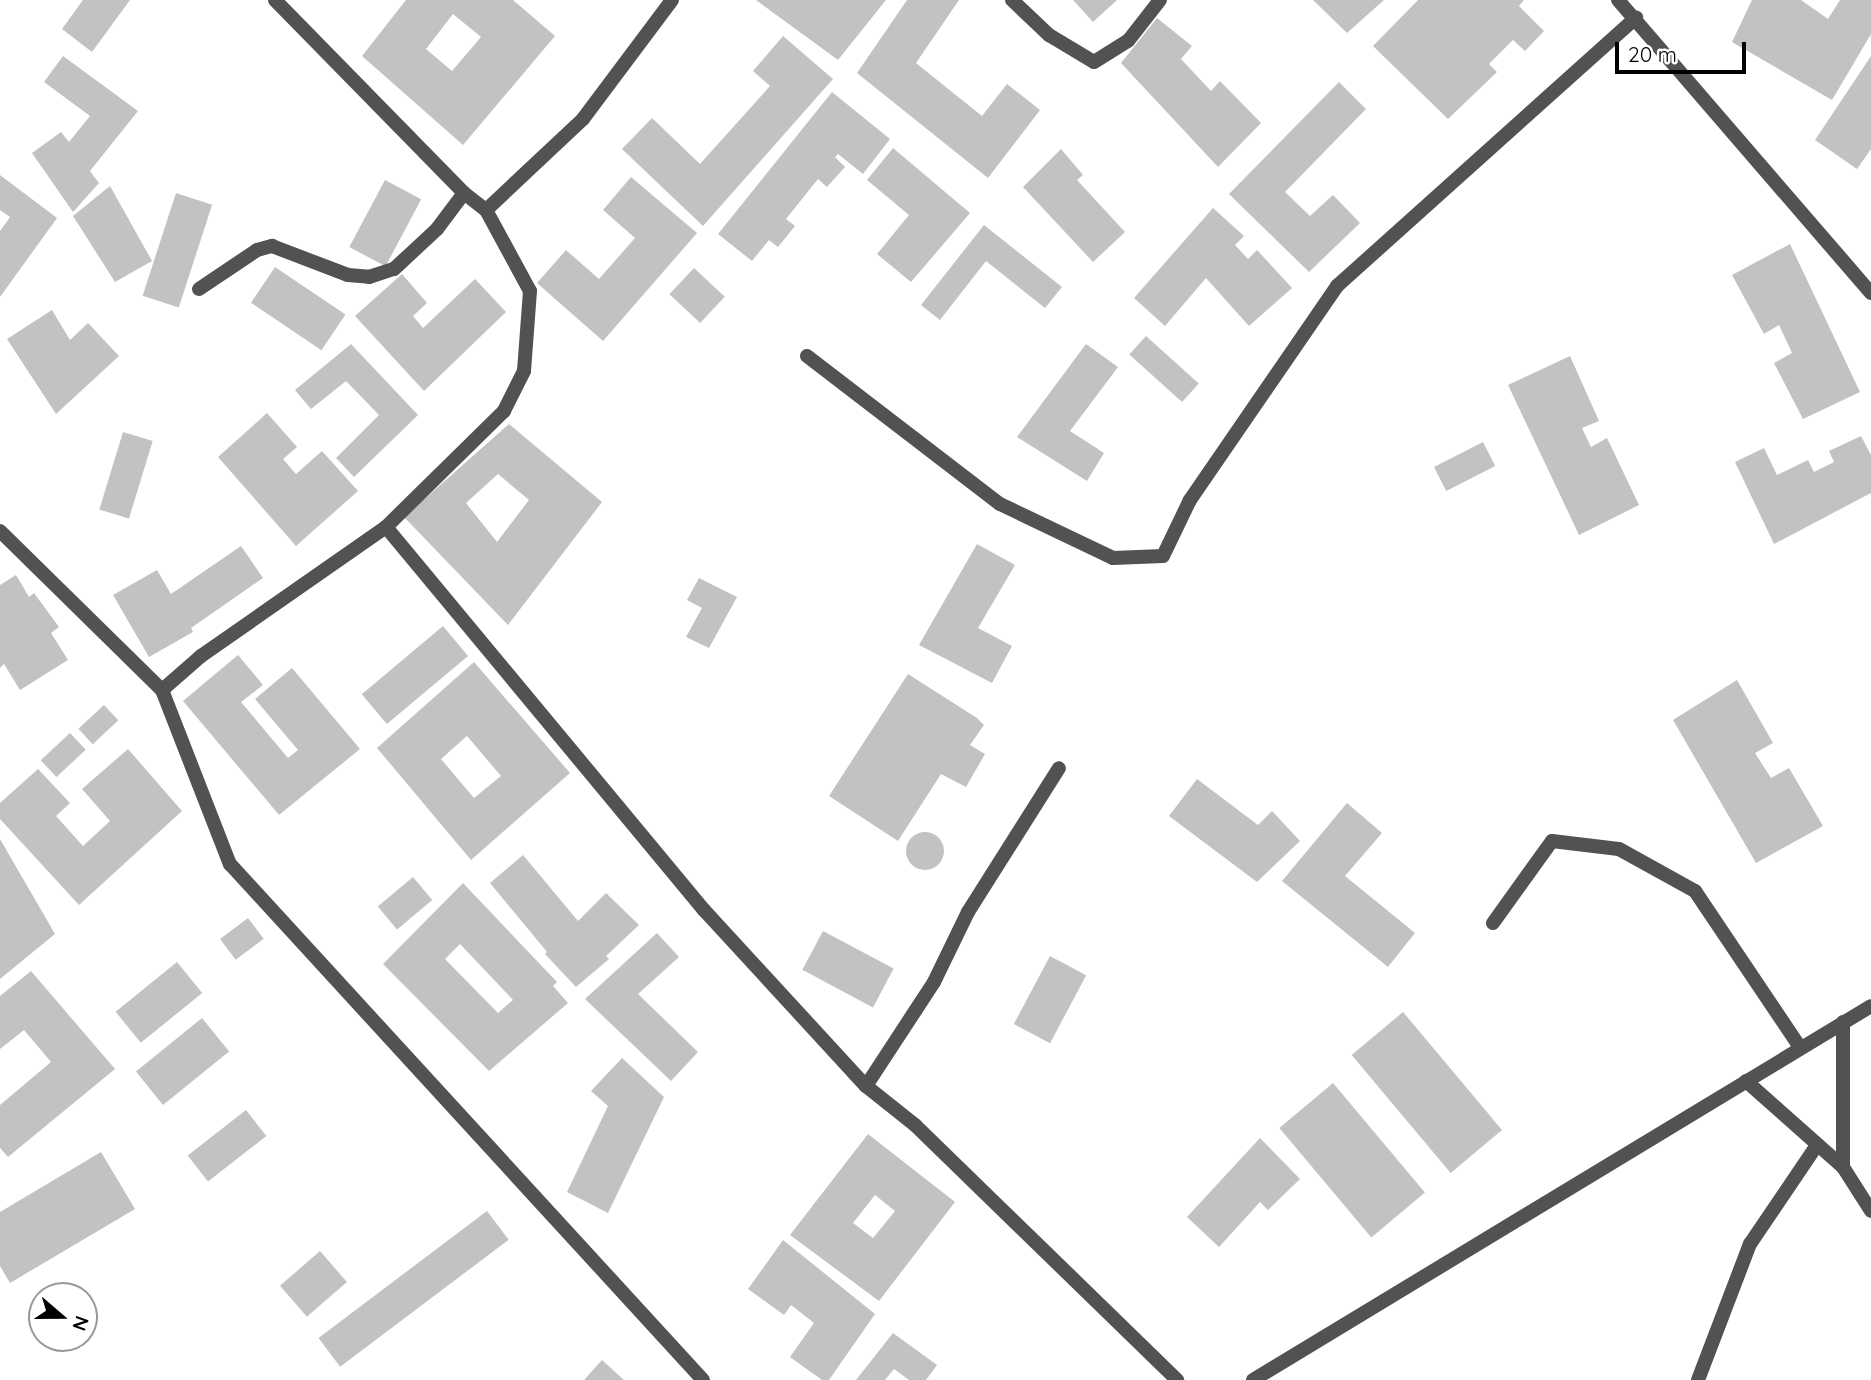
<!DOCTYPE html>
<style>
body{margin:0}
#map{position:relative;width:1871px;height:1380px;overflow:hidden;background:#fff;font-family:Quicksand,sans-serif}
div>[style]{position:absolute}
[style*='--x']{left:calc(var(--x)*1px);top:calc(var(--y)*1px);width:calc(var(--w)*1px);rotate:calc(var(--a)*1deg)}
.building>*{inset:0;background:#c2c2c2;transform-origin:0 0}
.round{border-radius:50%}
.lane>*{height:14px;margin:-7px;padding:0 7px;transform-origin:7px;border-radius:7px;background:#525252}
.street>*{height:14px;margin:-7px;padding:0 7px;transform-origin:7px;border-radius:7px;background:#525252}
span{translate:-50% -50%;white-space:nowrap;text-align:center;line-height:1.15;-webkit-text-stroke:5px #fff;paint-order:stroke}
.north{position:absolute;left:28px;top:1282px;width:70px;height:70px;box-sizing:border-box;background:#fff;border:2px solid #999;border-radius:50%;rotate:110deg;font-size:19px;font-weight:700;line-height:28px;text-align:center;color:#000}
.north::after{content:'';display:block;margin:auto;width:24px;height:32px;background:#000;clip-path:polygon(50% 0,100% 100%,50% 72%,0 100%)}
.scale{position:absolute;left:1615px;top:42px;width:131px;height:32px;box-sizing:border-box;border:4px solid #000;border-top:0;padding-left:9px;font-size:21px;line-height:24px;white-space:nowrap;color:#000;-webkit-text-stroke:5px #fff;paint-order:stroke}
</style>
<div id="map">
<div class="building">
<i style="clip-path:polygon(83px 0,130px 0,92px 52px,62px 29px)"></i>
<i style="clip-path:polygon(evenodd,406px 0,513px 0,555px 36px,463px 145px,362px 56px,406px 0,453px 14px,481px 37px,452px 71px,426px 49px,453px 14px)"></i>
<i style="clip-path:polygon(756px 0,886px 0,838px 60px)"></i>
<i style="clip-path:polygon(907px 0,959px 0,916px 63px,982px 116px,1007px 84px,1040px 110px,988px 178px,857px 73px)"></i>
<i style="clip-path:polygon(1073px 0,1117px 0,1093px 22px)"></i>
<i style="clip-path:polygon(1313px 0,1384px 0,1347px 33px)"></i>
<i style="clip-path:polygon(1418px 0,1524px 0,1519px 6px,1544px 31px,1525px 51px,1513px 40px,1489px 64px,1497px 72px,1448px 119px,1373px 46px)"></i>
<i style="clip-path:polygon(1752px 0,1801px 0,1828px 19px,1840px 0,1871px 0,1871px 34px,1832px 100px,1732px 42px)"></i>
<i style="clip-path:polygon(1157px 18px,1192px 46px,1181px 59px,1211px 91px,1220px 81px,1261px 123px,1218px 167px,1121px 63px)"></i>
<i style="clip-path:polygon(783px 36px,833px 79px,703px 226px,622px 149px,652px 118px,700px 164px,770px 86px,753px 71px)"></i>
<i style="clip-path:polygon(63px 56px,138px 111px,90px 171px,99px 183px,73px 212px,32px 153px,61px 132px,69px 142px,90px 116px,44px 82px)"></i>
<i style="clip-path:polygon(1871px 56px,1871px 149px,1857px 169px,1815px 140px)"></i>
<i style="clip-path:polygon(1339px 82px,1366px 109px,1285px 192px,1310px 216px,1333px 195px,1360px 223px,1309px 272px,1229px 194px)"></i>
<i style="clip-path:polygon(832px 92px,890px 139px,863px 174px,838px 154px,835px 157px,845px 167px,827px 187px,818px 179px,786px 219px,795px 226px,778px 247px,769px 240px,752px 261px,718px 234px)"></i>
<i style="clip-path:polygon(893px 148px,970px 213px,911px 282px,877px 254px,909px 215px,867px 180px)"></i>
<i style="clip-path:polygon(1061px 149px,1083px 175px,1077px 180px,1125px 232px,1093px 262px,1023px 187px)"></i>
<i style="clip-path:polygon(0 175px,57px 218px,0 297px,0 231px,10px 217px,0 210px)"></i>
<i style="clip-path:polygon(631px 177px,697px 233px,603px 341px,537px 283px,566px 250px,599px 279px,635px 238px,603px 210px)"></i>
<i style="left:385px;top:180px;width:41px;height:76px;rotate:28deg"></i>
<i style="clip-path:polygon(110px 186px,152px 261px,115px 282px,73px 216px)"></i>
<i style="left:176px;top:193px;width:38px;height:108px;rotate:18deg"></i>
<i style="clip-path:polygon(1213px 208px,1244px 236px,1235px 245px,1248px 259px,1257px 250px,1292px 288px,1249px 326px,1206px 278px,1165px 326px,1134px 298px)"></i>
<i style="clip-path:polygon(984px 225px,1062px 287px,1045px 308px,986px 261px,940px 320px,921px 305px)"></i>
<i style="clip-path:polygon(1790px 244px,1860px 392px,1803px 419px,1774px 363px,1792px 353px,1779px 325px,1764px 334px,1732px 275px)"></i>
<i style="left:275px;top:267px;width:85px;height:43px;rotate:34deg"></i>
<i style="left:694px;top:268px;width:42px;height:36px;rotate:43deg"></i>
<i style="clip-path:polygon(402px 274px,427px 303px,413px 316px,423px 328px,475px 279px,506px 312px,424px 391px,355px 316px)"></i>
<i style="clip-path:polygon(52px 310px,70px 340px,88px 323px,119px 356px,56px 414px,7px 339px)"></i>
<i style="left:1146px;top:336px;width:71px;height:25px;rotate:42deg"></i>
<i style="clip-path:polygon(351px 344px,418px 415px,354px 477px,336px 458px,379px 415px,346px 381px,311px 409px,295px 390px)"></i>
<i style="clip-path:polygon(1086px 344px,1118px 367px,1070px 431px,1104px 453px,1087px 481px,1017px 437px)"></i>
<i style="clip-path:polygon(1570px 356px,1599px 421px,1582px 428px,1591px 447px,1607px 438px,1639px 505px,1579px 535px,1508px 385px)"></i>
<i style="clip-path:polygon(267px 413px,297px 447px,283px 459px,296px 474px,322px 451px,358px 491px,296px 546px,218px 457px)"></i>
<i style="clip-path:polygon(evenodd,509px 424px,602px 502px,508px 625px,404px 517px,509px 424px,498px 474px,529px 500px,497px 542px,466px 503px,498px 474px)"></i>
<i style="left:123px;top:432px;width:31px;height:81px;rotate:17deg"></i>
<i style="clip-path:polygon(1861px 436px,1871px 455px,1871px 493px,1774px 544px,1735px 462px,1764px 448px,1777px 475px,1808px 460px,1814px 472px,1834px 462px,1829px 451px)"></i>
<i style="left:1483px;top:442px;width:27px;height:55px;rotate:63deg"></i>
<i style="clip-path:polygon(977px 544px,1015px 565px,978px 628px,1012px 646px,992px 683px,919px 645px)"></i>
<i style="clip-path:polygon(241px 546px,263px 578px,191px 628px,193px 632px,149px 657px,113px 595px,157px 570px,171px 594px)"></i>
<i style="clip-path:polygon(16px 575px,29px 597px,34px 593px,59px 627px,51px 633px,68px 660px,20px 690px,4px 664px,0 668px,0 585px)"></i>
<i style="clip-path:polygon(699px 578px,737px 597px,709px 648px,686px 637px,702px 608px,687px 600px)"></i>
<i style="left:443px;top:626px;width:39px;height:106px;rotate:50deg"></i>
<i style="clip-path:polygon(238px 655px,263px 685px,241px 702px,288px 758px,298px 750px,255px 699px,292px 668px,360px 749px,279px 815px,183px 701px)"></i>
<i style="clip-path:polygon(evenodd,474px 662px,570px 773px,471px 860px,377px 748px,474px 662px,467px 736px,501px 776px,474px 798px,441px 759px,467px 736px)"></i>
<i style="clip-path:polygon(908px 674px,977px 718px,984px 725px,970px 745px,985px 754px,966px 787px,941px 774px,898px 841px,829px 796px)"></i>
<i style="clip-path:polygon(1737px 680px,1773px 743px,1755px 753px,1771px 778px,1789px 768px,1823px 826px,1756px 863px,1673px 720px)"></i>
<i style="left:104px;top:705px;width:21px;height:35px;rotate:47deg"></i>
<i style="left:70px;top:733px;width:23px;height:40px;rotate:47deg"></i>
<i style="clip-path:polygon(128px 749px,182px 811px,79px 905px,0 819px,0 803px,38px 769px,70px 803px,56px 816px,83px 846px,110px 821px,82px 789px)"></i>
<i style="clip-path:polygon(1197px 779px,1258px 825px,1272px 811px,1300px 841px,1257px 882px,1169px 816px)"></i>
<i style="clip-path:polygon(1347px 803px,1382px 833px,1345px 876px,1415px 933px,1388px 967px,1282px 881px)"></i>
<i class="round" style="left:906px;top:832px;width:38px;height:38px"></i>
<i style="clip-path:polygon(0 839px,55px 934px,0 979px)"></i>
<i style="clip-path:polygon(523px 855px,578px 921px,606px 893px,639px 925px,606px 956px,609px 959px,576px 987px,545px 954px,547px 952px,490px 883px)"></i>
<i style="left:413px;top:877px;width:30px;height:46px;rotate:50deg"></i>
<i style="clip-path:polygon(evenodd,463px 883px,557px 982px,553px 986px,568px 1003px,489px 1071px,383px 964px,463px 883px,460px 944px,513px 1000px,498px 1013px,445px 959px,460px 944px)"></i>
<i style="left:248px;top:918px;width:26px;height:35px;rotate:53deg"></i>
<i style="left:823px;top:931px;width:80px;height:44px;rotate:28deg"></i>
<i style="clip-path:polygon(657px 933px,679px 957px,638px 994px,698px 1052px,671px 1081px,585px 999px)"></i>
<i style="left:1050px;top:956px;width:41px;height:77px;rotate:28deg"></i>
<i style="left:177px;top:962px;width:40px;height:79px;rotate:51deg"></i>
<i style="clip-path:polygon(31px 971px,115px 1069px,8px 1157px,0 1148px,0 1105px,51px 1062px,24px 1030px,0 1049px,0 996px)"></i>
<i style="left:1403px;top:1012px;width:154px;height:67px;rotate:50deg"></i>
<i style="left:202px;top:1018px;width:43px;height:85px;rotate:51deg"></i>
<i style="clip-path:polygon(622px 1058px,664px 1097px,608px 1213px,567px 1192px,608px 1106px,591px 1091px)"></i>
<i style="left:1333px;top:1083px;width:143px;height:70px;rotate:50deg"></i>
<i style="left:246px;top:1110px;width:33px;height:74px;rotate:52deg"></i>
<i style="clip-path:polygon(evenodd,868px 1134px,955px 1202px,879px 1301px,790px 1235px,868px 1134px,875px 1195px,895px 1211px,873px 1238px,853px 1223px,875px 1195px)"></i>
<i style="clip-path:polygon(1260px 1138px,1300px 1179px,1268px 1210px,1260px 1202px,1219px 1247px,1187px 1217px)"></i>
<i style="clip-path:polygon(101px 1152px,135px 1209px,10px 1283px,0 1266px,0 1212px)"></i>
<i style="left:487px;top:1211px;width:36px;height:211px;rotate:53deg"></i>
<i style="clip-path:polygon(783px 1240px,875px 1314px,829px 1380px,822px 1380px,790px 1357px,814px 1323px,791px 1305px,784px 1315px,748px 1289px)"></i>
<i style="left:320px;top:1251px;width:41px;height:53px;rotate:49deg"></i>
<i style="clip-path:polygon(893px 1333px,937px 1365px,926px 1380px,909px 1380px,894px 1369px,885px 1380px,856px 1380px)"></i>
<i style="clip-path:polygon(602px 1360px,624px 1380px,584px 1380px)"></i>
</div>
<div class="lane">
<i style="--x:1493;--y:923;--w:101;--a:-54.3"></i>
<i style="--x:1552;--y:841;--w:67;--a:6.8"></i>
<i style="--x:1619;--y:849;--w:87;--a:28.9"></i>
<i style="--x:1695;--y:891;--w:188;--a:56.1"></i>
<i style="--x:866;--y:1086;--w:124;--a:-56.8"></i>
<i style="--x:934;--y:982;--w:78;--a:-64.1"></i>
<i style="--x:968;--y:912;--w:170;--a:-57.7"></i>
</div>
<div class="street">
<i style="--x:275;--y:0;--w:270;--a:45.6"></i>
<i style="--x:464;--y:193;--w:28;--a:38"></i>
<i style="--x:672;--y:0;--w:149;--a:126.8"></i>
<i style="--x:583;--y:119;--w:133;--a:136.8"></i>
<i style="--x:486;--y:210;--w:92;--a:61.5"></i>
<i style="--x:530;--y:291;--w:80;--a:94.3"></i>
<i style="--x:524;--y:371;--w:45;--a:116.6"></i>
<i style="--x:504;--y:411;--w:165;--a:135.5"></i>
<i style="--x:386;--y:527;--w:226;--a:145.1"></i>
<i style="--x:201;--y:656;--w:52;--a:138.9"></i>
<i style="--x:162;--y:690;--w:187;--a:68.7"></i>
<i style="--x:230;--y:864;--w:700;--a:47.49"></i>
<i style="--x:1012;--y:0;--w:51;--a:43.4"></i>
<i style="--x:1049;--y:35;--w:52;--a:31"></i>
<i style="--x:1094;--y:62;--w:40;--a:-32"></i>
<i style="--x:1128;--y:41;--w:52;--a:-52"></i>
<i style="--x:1618;--y:0;--w:387;--a:49.2"></i>
<i style="--x:199;--y:289;--w:70;--a:-33.9"></i>
<i style="--x:257;--y:250;--w:16;--a:-15"></i>
<i style="--x:272;--y:246;--w:81;--a:20.9"></i>
<i style="--x:348;--y:275;--w:21;--a:5"></i>
<i style="--x:369;--y:277;--w:26;--a:-18"></i>
<i style="--x:394;--y:269;--w:59;--a:-42.9"></i>
<i style="--x:437;--y:229;--w:45;--a:-53.1"></i>
<i style="--x:807;--y:356;--w:243;--a:37.5"></i>
<i style="--x:1000;--y:504;--w:125;--a:25.5"></i>
<i style="--x:1113;--y:558;--w:50;--a:-2.3"></i>
<i style="--x:1163;--y:556;--w:62;--a:-64.3"></i>
<i style="--x:1190;--y:500;--w:260;--a:-55.5"></i>
<i style="--x:1337;--y:286;--w:402;--a:-41.9"></i>
<i style="--x:386;--y:527;--w:498;--a:50.3"></i>
<i style="--x:704;--y:910;--w:239;--a:47.4"></i>
<i style="--x:866;--y:1086;--w:63;--a:38.5"></i>
<i style="--x:915;--y:1125;--w:366;--a:44.2"></i>
<i style="--x:0;--y:531;--w:227;--a:44.5"></i>
<i style="--x:1843;--y:1022;--w:145;--a:90"></i>
<i style="--x:1746;--y:1081;--w:130;--a:41.6"></i>
<i style="--x:1843;--y:1167;--w:52;--a:57.5"></i>
<i style="--x:1253;--y:1380;--w:722;--a:-31.18"></i>
<i style="--x:1698;--y:1380;--w:146;--a:-69.1"></i>
<i style="--x:1750;--y:1244;--w:120;--a:-55.9"></i>
</div>
<div class="north">N</div>
<div class="scale">20 m</div>
</div>
